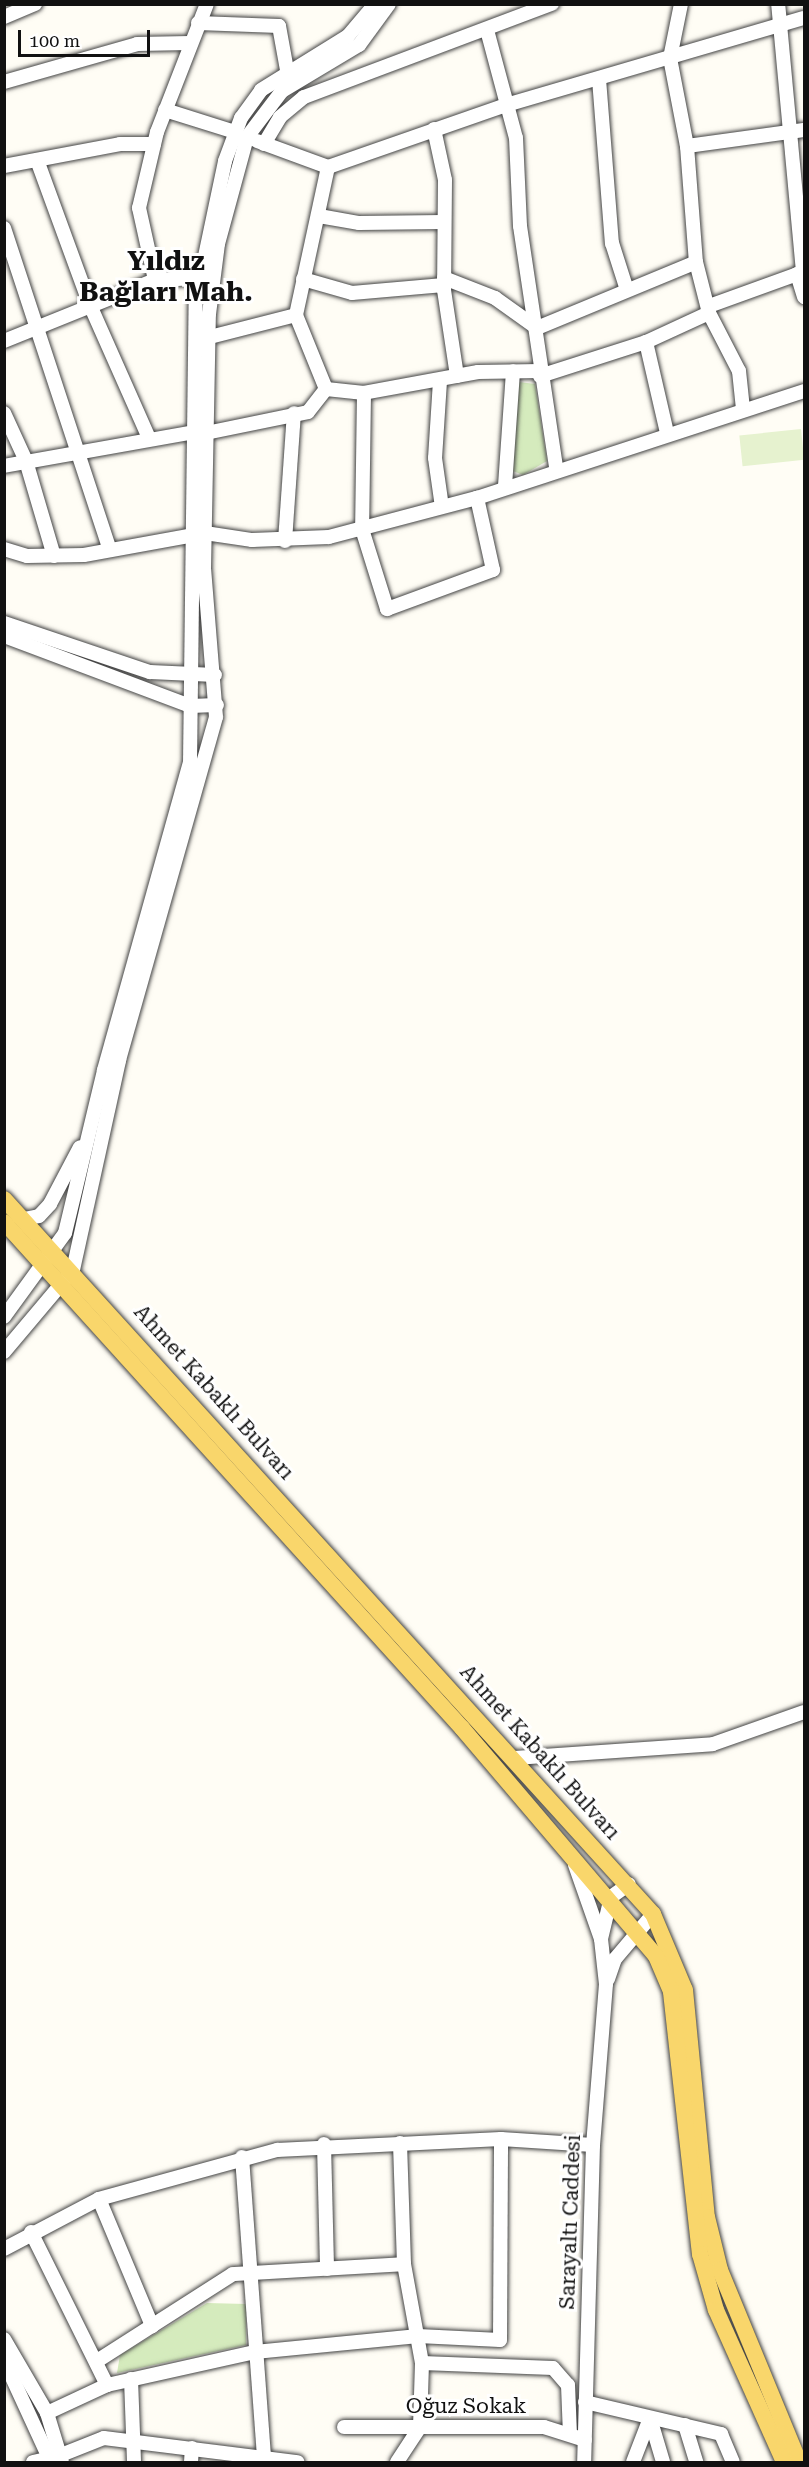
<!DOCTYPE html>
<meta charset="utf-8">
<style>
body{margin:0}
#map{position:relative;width:809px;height:2467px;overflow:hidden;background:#fffdf5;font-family:"Roboto Serif",serif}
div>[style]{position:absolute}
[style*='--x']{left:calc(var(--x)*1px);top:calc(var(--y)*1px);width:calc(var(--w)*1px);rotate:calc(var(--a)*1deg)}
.green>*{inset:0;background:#d5ebbd}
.pitch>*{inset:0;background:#e6f2cf;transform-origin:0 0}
.roads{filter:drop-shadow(0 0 2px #444) drop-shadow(0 0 2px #444)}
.minor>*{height:14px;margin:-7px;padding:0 7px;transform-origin:7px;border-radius:7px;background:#fff}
.major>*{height:16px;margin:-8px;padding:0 8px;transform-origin:8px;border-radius:8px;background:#f9d66b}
span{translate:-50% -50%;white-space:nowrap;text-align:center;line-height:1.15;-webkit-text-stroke:6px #fff;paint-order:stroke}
.street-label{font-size:21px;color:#111}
.district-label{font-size:27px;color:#111;font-weight:700}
.frame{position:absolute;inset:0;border:6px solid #111;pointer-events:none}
.scale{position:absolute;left:18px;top:30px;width:132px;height:27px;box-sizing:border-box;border:3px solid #111;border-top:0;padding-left:8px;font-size:18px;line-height:21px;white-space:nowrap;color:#111;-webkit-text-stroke:4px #fff;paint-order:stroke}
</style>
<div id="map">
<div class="green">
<i style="clip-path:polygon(519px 382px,535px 384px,547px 461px,523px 475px,513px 471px)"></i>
<i style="clip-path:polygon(207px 2303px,246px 2304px,246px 2345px,117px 2373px,120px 2355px)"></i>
</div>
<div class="pitch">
<i style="left:801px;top:429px;width:31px;height:62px;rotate:84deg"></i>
</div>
<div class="roads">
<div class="minor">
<i style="--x:681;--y:4;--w:55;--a:101.5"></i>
<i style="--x:670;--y:58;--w:90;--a:79.1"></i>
<i style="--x:687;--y:146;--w:116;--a:85.6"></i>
<i style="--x:696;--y:262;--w:53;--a:75.7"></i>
<i style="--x:709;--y:313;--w:65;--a:62.7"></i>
<i style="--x:739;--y:371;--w:38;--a:84"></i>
<i style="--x:4;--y:17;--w:34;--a:-23"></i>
<i style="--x:198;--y:23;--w:81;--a:2.1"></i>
<i style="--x:279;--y:26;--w:45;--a:79.7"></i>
<i style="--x:487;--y:30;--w:112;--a:75"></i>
<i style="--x:516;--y:138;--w:88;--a:87.4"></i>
<i style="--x:520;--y:226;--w:245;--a:81.5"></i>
<i style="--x:599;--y:79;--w:165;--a:85.5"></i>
<i style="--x:612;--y:243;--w:46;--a:72.3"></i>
<i style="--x:4;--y:82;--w:138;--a:-15.9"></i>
<i style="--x:137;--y:44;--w:53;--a:-1.1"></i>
<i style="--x:165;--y:110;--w:73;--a:17.4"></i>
<i style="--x:434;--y:129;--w:52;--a:77.8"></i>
<i style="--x:445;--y:180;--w:110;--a:90.5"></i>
<i style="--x:444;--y:290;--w:87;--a:81.4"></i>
<i style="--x:257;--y:141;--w:76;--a:20.1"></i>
<i style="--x:264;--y:144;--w:31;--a:-59"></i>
<i style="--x:280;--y:117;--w:31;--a:-40"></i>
<i style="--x:304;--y:97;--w:265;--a:-20.6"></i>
<i style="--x:687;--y:146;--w:118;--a:-7.8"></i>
<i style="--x:37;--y:160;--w:154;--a:69.9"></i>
<i style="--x:90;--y:305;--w:143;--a:66.1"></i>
<i style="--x:4;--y:166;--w:118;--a:-10.7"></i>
<i style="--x:120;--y:144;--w:34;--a:0"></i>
<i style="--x:319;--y:216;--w:41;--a:9.9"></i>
<i style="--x:359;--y:223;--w:84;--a:-0.7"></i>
<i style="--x:4;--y:228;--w:339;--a:71.8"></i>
<i style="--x:797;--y:274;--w:24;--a:73"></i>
<i style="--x:444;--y:278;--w:55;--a:21.4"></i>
<i style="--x:495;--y:298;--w:52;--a:35.5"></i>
<i style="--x:537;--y:328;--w:172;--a:-22.5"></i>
<i style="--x:303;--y:279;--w:51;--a:15.9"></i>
<i style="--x:352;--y:293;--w:92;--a:-5"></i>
<i style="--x:155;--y:280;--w:74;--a:-102.5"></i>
<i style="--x:139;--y:208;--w:78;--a:-76.7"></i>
<i style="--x:157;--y:132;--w:137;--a:-68.7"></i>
<i style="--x:709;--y:306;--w:100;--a:-19.9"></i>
<i style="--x:803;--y:272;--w:269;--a:-95.3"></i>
<i style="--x:202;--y:339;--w:97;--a:-14.3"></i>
<i style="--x:4;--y:341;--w:163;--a:-22"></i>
<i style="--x:155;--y:280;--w:44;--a:-2.6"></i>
<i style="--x:646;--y:342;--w:93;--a:77"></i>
<i style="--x:540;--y:371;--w:62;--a:179.1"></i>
<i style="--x:478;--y:372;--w:116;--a:169.6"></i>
<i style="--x:364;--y:393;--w:38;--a:-174"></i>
<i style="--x:326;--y:389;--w:80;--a:-112.1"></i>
<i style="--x:296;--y:315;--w:151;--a:-77.8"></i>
<i style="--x:328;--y:167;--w:188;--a:-19.2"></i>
<i style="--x:506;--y:105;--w:310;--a:-16.3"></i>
<i style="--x:540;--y:376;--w:111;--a:-17.8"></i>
<i style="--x:646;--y:342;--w:69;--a:-24.7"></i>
<i style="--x:440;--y:381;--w:77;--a:93.7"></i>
<i style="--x:435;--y:458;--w:49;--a:81.9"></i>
<i style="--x:364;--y:393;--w:136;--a:90.8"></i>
<i style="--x:362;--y:529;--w:84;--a:72.6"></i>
<i style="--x:387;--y:609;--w:113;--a:-20.2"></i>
<i style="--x:493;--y:570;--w:74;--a:-102.5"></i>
<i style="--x:4;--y:413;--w:53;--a:65.4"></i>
<i style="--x:26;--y:461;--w:99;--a:73.6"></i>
<i style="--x:206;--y:433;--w:104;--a:-11.6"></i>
<i style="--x:308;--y:412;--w:29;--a:-52"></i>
<i style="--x:4;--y:466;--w:193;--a:-10.1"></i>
<i style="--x:505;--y:486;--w:115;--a:-86"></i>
<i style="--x:285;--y:541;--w:128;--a:-86"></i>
<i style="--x:4;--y:549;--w:24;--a:17"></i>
<i style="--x:27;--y:556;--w:57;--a:-1"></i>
<i style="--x:84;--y:555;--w:123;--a:-10.3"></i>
<i style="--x:205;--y:533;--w:48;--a:8.5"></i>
<i style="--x:252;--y:540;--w:77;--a:-2.2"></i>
<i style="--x:329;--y:537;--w:153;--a:-14.8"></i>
<i style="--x:477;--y:498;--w:344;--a:-18.1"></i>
<i style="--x:4;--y:623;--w:154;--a:18.6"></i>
<i style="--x:150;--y:672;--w:65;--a:2.6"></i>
<i style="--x:4;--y:636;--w:199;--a:20.6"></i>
<i style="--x:190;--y:706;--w:27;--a:-2"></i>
<i style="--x:24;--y:1219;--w:15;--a:-11"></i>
<i style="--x:39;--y:1216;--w:16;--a:-47"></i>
<i style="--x:50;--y:1204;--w:64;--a:-62.2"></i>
<i style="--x:4;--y:1317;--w:104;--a:-54"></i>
<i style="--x:65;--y:1233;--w:168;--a:-76.5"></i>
<i style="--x:104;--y:1070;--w:319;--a:-74.4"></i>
<i style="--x:190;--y:763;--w:464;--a:-89.3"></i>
<i style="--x:196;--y:299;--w:141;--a:-78.1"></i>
<i style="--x:225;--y:161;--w:46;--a:-69.6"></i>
<i style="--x:241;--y:118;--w:34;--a:-54"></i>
<i style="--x:261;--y:90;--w:102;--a:-31.8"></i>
<i style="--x:348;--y:36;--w:42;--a:-49.8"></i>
<i style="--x:4;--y:1352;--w:107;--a:-49.9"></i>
<i style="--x:73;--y:1270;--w:215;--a:-77.6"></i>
<i style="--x:119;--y:1060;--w:356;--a:-74.2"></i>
<i style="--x:216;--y:717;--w:148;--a:-94.6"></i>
<i style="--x:204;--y:569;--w:255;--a:-88.9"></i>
<i style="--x:209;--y:314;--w:71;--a:-82.7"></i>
<i style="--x:218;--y:244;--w:111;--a:-74.8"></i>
<i style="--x:247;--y:137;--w:58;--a:-52.7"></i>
<i style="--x:282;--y:91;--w:90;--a:-30.9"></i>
<i style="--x:359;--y:45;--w:51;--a:-53.8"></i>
<i style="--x:515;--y:1758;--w:198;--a:-4"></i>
<i style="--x:713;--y:1744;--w:96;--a:-19.4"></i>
<i style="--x:575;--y:1865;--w:78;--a:70.6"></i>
<i style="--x:601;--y:1939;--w:45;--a:83.7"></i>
<i style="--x:606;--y:1984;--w:162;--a:94.6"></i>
<i style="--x:593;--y:2145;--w:317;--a:91.6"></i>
<i style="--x:601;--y:1939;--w:43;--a:-76.6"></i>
<i style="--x:611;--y:1897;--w:22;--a:-36"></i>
<i style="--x:608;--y:1979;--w:21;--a:-71"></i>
<i style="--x:615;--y:1959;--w:59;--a:-49.8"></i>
<i style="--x:324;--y:2144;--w:125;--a:88.6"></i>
<i style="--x:242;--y:2157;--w:300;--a:85.8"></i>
<i style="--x:99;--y:2199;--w:138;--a:67.3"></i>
<i style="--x:31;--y:2232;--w:171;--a:63.6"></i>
<i style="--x:4;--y:2249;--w:107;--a:-27.8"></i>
<i style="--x:99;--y:2199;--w:185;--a:-15.4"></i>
<i style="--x:277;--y:2150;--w:224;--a:-2.8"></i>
<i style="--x:501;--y:2139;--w:92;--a:3.7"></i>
<i style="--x:4;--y:2339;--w:86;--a:59.8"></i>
<i style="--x:47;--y:2413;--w:51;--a:73"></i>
<i style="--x:4;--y:2360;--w:112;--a:65.3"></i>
<i style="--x:97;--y:2361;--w:161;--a:-32.6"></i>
<i style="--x:233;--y:2274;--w:171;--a:-3.3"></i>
<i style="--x:422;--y:2363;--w:131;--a:2.2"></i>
<i style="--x:553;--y:2368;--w:23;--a:49"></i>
<i style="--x:568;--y:2385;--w:49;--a:87.7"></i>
<i style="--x:131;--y:2379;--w:83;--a:87.9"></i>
<i style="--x:585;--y:2402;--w:140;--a:13.2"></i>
<i style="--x:721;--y:2434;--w:30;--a:67"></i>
<i style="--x:47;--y:2413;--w:66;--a:-25"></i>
<i style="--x:107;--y:2385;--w:152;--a:-12.6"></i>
<i style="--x:255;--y:2352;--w:164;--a:-5.6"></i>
<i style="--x:418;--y:2336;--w:82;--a:2.8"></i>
<i style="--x:500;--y:2340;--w:201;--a:-89.7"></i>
<i style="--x:650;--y:2418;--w:46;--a:73.5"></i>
<i style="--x:685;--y:2425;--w:39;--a:73"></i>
<i style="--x:344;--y:2427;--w:200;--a:0"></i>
<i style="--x:544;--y:2427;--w:43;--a:17.6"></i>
<i style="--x:61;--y:2455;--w:46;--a:-21.6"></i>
<i style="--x:104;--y:2438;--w:195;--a:7.1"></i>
<i style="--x:33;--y:2462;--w:18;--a:-13"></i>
<i style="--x:191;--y:2462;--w:14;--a:-86"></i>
<i style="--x:397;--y:2462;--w:42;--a:-56.7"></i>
<i style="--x:420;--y:2427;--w:64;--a:-88.2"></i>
<i style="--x:422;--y:2363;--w:101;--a:-100.3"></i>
<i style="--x:404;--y:2264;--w:121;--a:-91.9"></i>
<i style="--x:633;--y:2462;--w:47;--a:-68.9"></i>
</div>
<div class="major">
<i style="--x:4;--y:1199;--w:966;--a:47.77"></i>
<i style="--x:653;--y:1914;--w:82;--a:67.2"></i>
<i style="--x:685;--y:1990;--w:228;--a:84.5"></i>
<i style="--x:707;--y:2217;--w:55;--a:76.2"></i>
<i style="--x:720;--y:2270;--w:208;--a:67.6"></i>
<i style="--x:4;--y:1222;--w:682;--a:47.85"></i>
<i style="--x:462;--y:1728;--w:299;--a:49.6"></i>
<i style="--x:656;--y:1956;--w:39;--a:67"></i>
<i style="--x:671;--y:1992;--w:264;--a:83.7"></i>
<i style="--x:700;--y:2254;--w:58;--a:74.1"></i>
<i style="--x:716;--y:2310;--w:167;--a:65.9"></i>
</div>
</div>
<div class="street-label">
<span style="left:214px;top:1392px;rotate:48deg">Ahmet Kabaklı Bulvarı</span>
<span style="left:540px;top:1752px;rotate:48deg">Ahmet Kabaklı Bulvarı</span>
<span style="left:570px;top:2222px;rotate:-88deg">Sarayaltı Caddesi</span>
<span style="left:466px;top:2406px">Oğuz Sokak</span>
</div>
<div class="district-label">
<span style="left:166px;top:277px">Yıldız<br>Bağları Mah.</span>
</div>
<div class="frame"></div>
<div class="scale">100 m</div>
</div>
